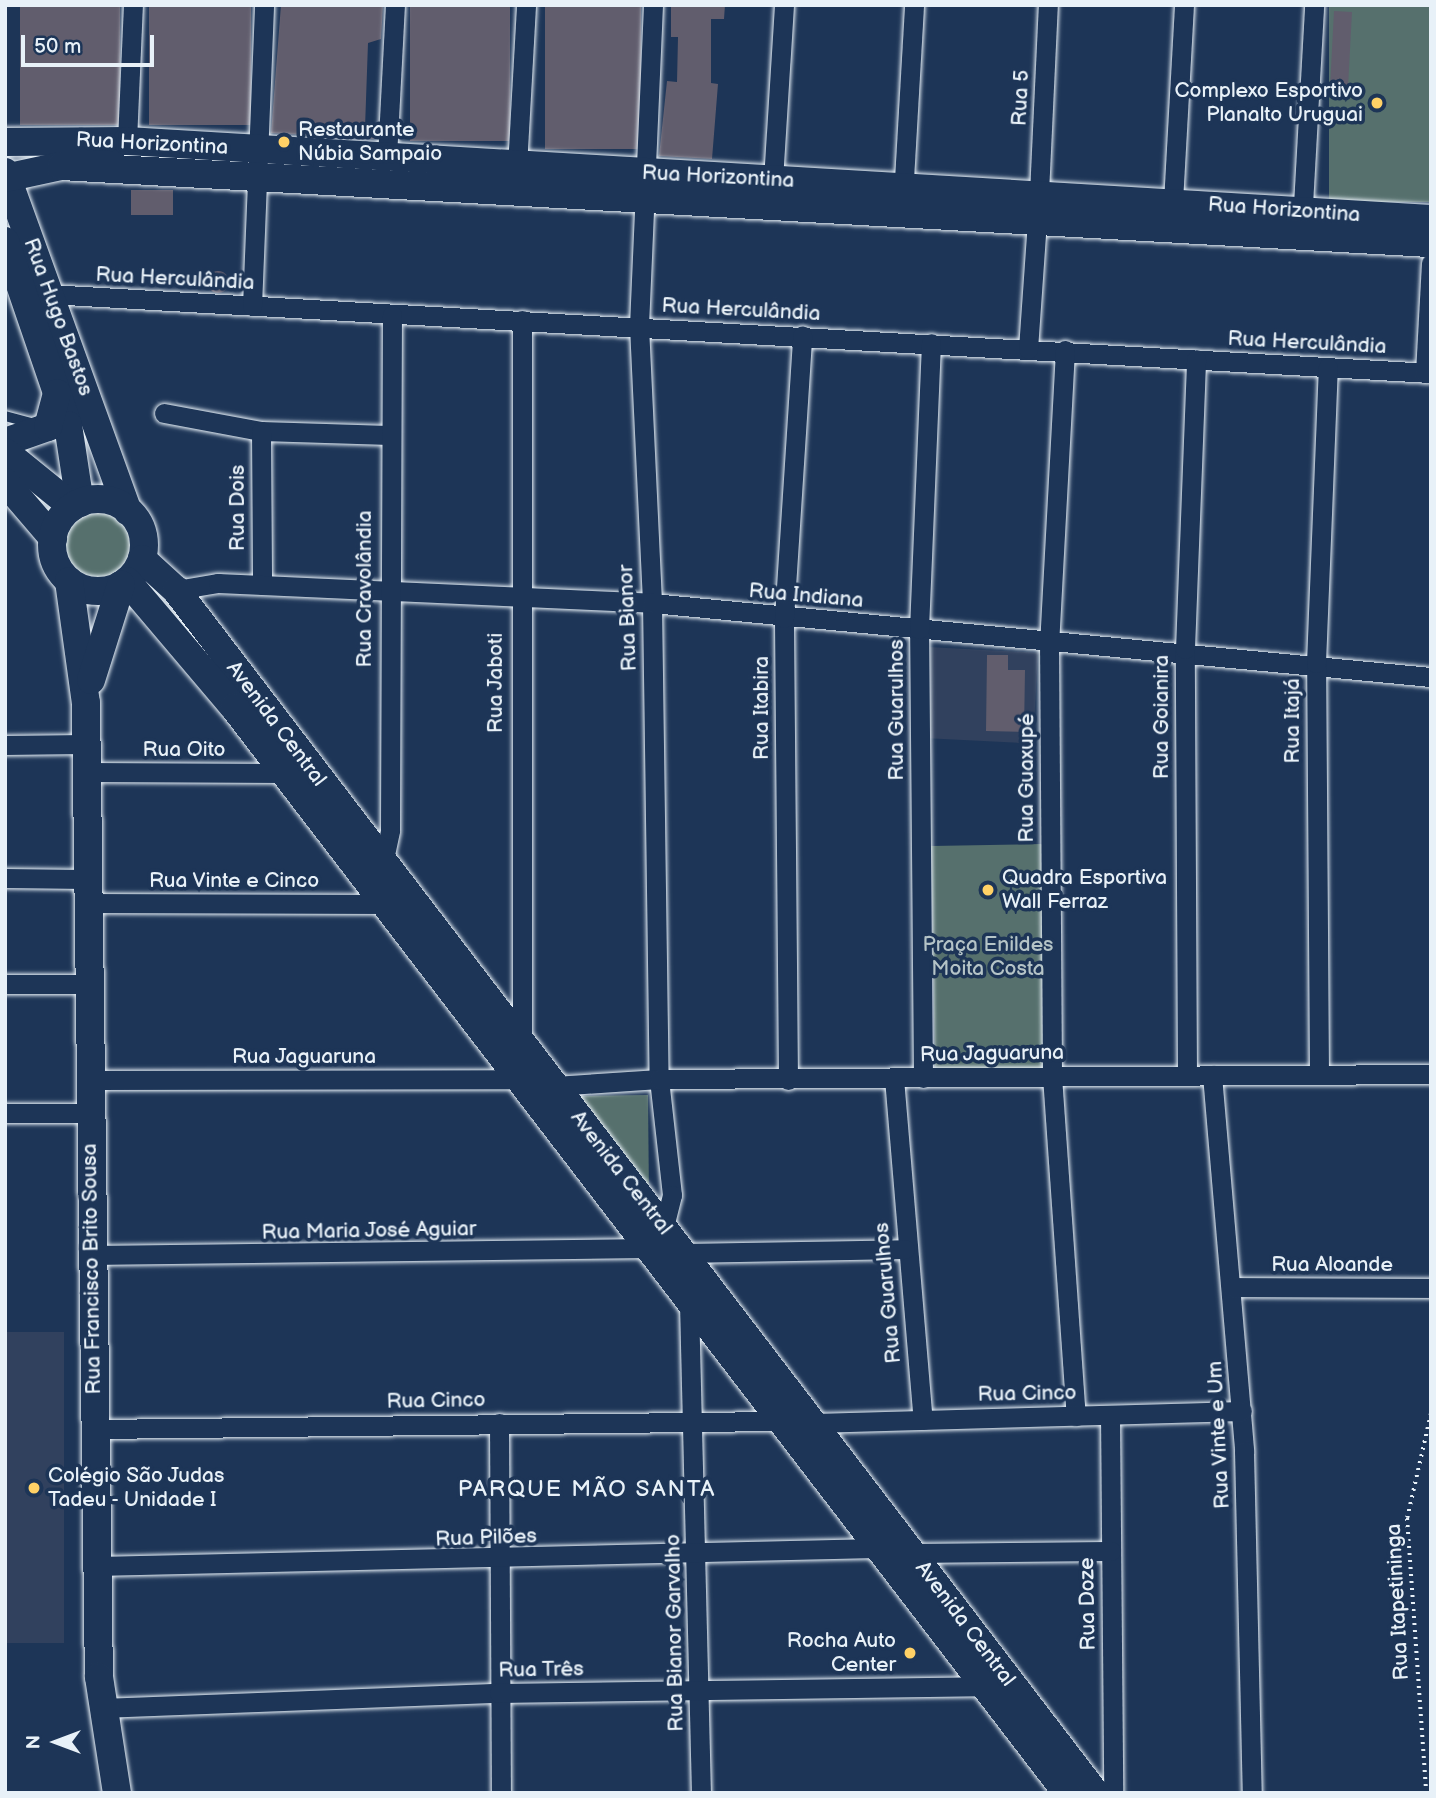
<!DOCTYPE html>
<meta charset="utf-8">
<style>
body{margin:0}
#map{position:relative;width:1436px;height:1798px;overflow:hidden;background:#1d3557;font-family:"Balsamiq Sans",sans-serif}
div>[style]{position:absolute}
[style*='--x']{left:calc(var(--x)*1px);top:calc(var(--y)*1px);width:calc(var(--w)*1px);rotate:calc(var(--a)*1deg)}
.built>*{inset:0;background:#31415e;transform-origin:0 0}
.green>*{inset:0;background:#56706d;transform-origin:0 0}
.round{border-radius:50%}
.building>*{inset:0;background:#615d6d;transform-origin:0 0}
.path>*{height:3.5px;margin-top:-1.75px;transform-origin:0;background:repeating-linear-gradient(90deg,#e8f1f8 0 2px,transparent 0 7px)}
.roads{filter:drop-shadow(0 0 2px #e8f1f8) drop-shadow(0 0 2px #e8f1f8)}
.lane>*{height:10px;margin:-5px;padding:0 5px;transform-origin:5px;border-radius:5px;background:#1d3557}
.street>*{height:19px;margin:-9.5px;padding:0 9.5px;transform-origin:9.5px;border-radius:9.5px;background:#1d3557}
.secondary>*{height:28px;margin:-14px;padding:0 14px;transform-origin:14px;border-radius:14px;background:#1d3557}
.secondary>.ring{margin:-14px;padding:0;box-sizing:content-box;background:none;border:28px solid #1d3557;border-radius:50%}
.dots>*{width:19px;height:19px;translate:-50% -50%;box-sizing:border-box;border:4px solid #1d3557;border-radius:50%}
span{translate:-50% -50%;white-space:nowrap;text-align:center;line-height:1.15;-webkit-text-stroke:7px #1d3557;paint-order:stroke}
.poi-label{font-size:21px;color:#e8f1f8}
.right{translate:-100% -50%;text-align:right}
.left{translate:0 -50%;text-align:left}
.street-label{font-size:21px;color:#e8f1f8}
.park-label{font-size:21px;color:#b5c4c7}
.neighbourhood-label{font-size:23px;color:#e8f1f8;letter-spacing:2px}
.frame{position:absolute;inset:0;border:7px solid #e8f1f8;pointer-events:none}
.north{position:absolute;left:21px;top:1707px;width:70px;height:70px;-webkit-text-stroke:5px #1d3557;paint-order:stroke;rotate:270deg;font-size:19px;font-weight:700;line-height:28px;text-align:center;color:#e8f1f8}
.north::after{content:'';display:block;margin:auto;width:24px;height:32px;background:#e8f1f8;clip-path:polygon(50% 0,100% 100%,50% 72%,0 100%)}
.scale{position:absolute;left:21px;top:35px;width:133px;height:32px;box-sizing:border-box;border:4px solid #e8f1f8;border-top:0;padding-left:9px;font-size:21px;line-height:24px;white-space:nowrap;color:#e8f1f8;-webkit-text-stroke:5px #1d3557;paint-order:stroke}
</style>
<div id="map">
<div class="built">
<i style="left:928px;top:647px;width:110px;height:91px;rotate:3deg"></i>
<i style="left:64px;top:1332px;width:311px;height:59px;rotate:90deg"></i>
</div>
<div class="green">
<i style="left:1329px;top:5px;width:102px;height:197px"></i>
<i class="round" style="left:62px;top:509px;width:72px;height:72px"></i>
<i style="left:1042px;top:844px;width:226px;height:111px;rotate:89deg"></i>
<i style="clip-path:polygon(648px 1095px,649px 1200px,571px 1096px)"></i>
</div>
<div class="building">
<i style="left:20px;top:5px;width:100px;height:120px"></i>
<i style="left:149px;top:5px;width:102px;height:120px"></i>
<i style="clip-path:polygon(281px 5px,383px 5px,381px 39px,368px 43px,365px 128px,375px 128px,375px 139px,271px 133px)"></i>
<i style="left:410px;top:5px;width:100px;height:136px"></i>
<i style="left:545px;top:5px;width:96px;height:144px"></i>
<i style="clip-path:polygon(671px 5px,725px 5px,724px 19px,711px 19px,711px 83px,718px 84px,712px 159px,659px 156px,667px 81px,677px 82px,678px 37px,671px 37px)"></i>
<i style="left:1334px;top:11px;width:18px;height:82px;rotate:3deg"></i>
<i style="left:131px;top:190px;width:42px;height:25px"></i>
<i class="round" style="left:207px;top:271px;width:22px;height:22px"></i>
<i style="clip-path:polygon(987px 655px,1008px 655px,1008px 670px,1025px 670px,1024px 732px,986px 731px)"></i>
</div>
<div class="path">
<i style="--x:1426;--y:1793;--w:276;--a:-94"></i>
<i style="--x:1407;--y:1518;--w:109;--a:-77.2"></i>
</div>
<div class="roads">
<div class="lane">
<i style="--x:5;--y:416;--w:30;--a:15"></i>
</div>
<div class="street">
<i style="--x:653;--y:5;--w:321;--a:92.5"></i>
<i style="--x:639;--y:326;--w:277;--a:87.3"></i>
<i style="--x:652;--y:603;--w:476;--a:89.2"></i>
<i style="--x:659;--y:1079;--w:117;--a:83.6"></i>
<i style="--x:672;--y:1195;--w:34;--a:104"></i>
<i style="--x:127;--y:141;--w:136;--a:-87.5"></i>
<i style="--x:387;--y:157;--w:152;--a:-87"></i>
<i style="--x:517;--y:167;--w:162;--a:-86.8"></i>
<i style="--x:773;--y:180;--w:175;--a:-86.4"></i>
<i style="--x:1039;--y:193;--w:188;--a:-87.3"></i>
<i style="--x:903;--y:197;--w:192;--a:-86.7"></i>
<i style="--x:1173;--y:202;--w:197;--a:-86.8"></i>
<i style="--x:1302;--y:223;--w:218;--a:-86.8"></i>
<i style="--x:48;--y:294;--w:1385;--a:3.27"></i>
<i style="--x:252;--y:306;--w:301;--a:-87.7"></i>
<i style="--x:1028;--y:349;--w:129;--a:-86"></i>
<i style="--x:1065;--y:350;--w:291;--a:93.1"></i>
<i style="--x:1049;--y:641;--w:435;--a:89.6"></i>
<i style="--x:1052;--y:1076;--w:341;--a:86"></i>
<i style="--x:1425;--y:373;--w:110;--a:-86.9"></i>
<i style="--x:164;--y:413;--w:99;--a:10.5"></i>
<i style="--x:261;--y:431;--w:128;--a:1.8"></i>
<i style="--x:261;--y:431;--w:154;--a:89.6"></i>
<i style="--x:176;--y:590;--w:43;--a:-9.5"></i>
<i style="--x:218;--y:583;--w:434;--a:2.6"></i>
<i style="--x:652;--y:603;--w:783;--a:5.43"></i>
<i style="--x:5;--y:745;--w:79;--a:-0.7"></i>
<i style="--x:86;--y:772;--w:196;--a:0.3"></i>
<i style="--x:383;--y:864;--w:35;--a:-78"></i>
<i style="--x:390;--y:830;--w:515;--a:-89.78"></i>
<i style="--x:5;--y:878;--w:79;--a:0.7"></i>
<i style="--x:84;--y:903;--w:299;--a:0.2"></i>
<i style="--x:5;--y:984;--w:82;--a:0"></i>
<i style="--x:522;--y:1044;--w:724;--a:-90"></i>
<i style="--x:1187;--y:1075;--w:426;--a:-90.3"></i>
<i style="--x:1185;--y:649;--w:290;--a:-87.8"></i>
<i style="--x:1212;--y:1075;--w:377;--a:85.1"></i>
<i style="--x:1244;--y:1451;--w:342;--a:88.7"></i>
<i style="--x:1319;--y:1075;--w:412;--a:-90.4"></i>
<i style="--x:1316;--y:663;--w:296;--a:-87.7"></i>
<i style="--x:894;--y:1078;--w:343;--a:85.2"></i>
<i style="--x:923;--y:1078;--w:449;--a:-90.5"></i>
<i style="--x:919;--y:629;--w:286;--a:-87.6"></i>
<i style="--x:90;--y:1080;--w:428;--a:-0.1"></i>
<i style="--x:788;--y:1080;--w:462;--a:-90.5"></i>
<i style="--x:784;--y:618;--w:283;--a:-86.3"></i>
<i style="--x:554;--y:1086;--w:105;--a:-3.8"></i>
<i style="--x:659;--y:1079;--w:772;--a:-0.37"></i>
<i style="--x:5;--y:1113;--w:85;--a:0"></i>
<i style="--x:683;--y:1253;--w:222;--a:-1"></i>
<i style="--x:91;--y:1255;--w:557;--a:-0.72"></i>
<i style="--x:1232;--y:1287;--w:199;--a:0.3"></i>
<i style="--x:689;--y:1304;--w:489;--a:88.6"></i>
<i style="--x:1110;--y:1415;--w:378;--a:89.5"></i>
<i style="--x:499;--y:1423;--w:370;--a:89.7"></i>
<i style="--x:814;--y:1423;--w:428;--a:-1.6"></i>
<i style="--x:94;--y:1429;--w:685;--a:-0.67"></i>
<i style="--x:911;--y:1553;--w:200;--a:-0.6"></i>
<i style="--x:96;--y:1566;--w:781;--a:-1.32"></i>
<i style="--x:101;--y:1708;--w:398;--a:-2.2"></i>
<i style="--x:499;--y:1693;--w:483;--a:-0.8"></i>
</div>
<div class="secondary">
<i style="--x:5;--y:142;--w:122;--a:-0.5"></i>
<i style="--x:127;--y:141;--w:1306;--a:3.42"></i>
<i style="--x:5;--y:172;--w:361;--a:70.1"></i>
<i style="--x:5;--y:178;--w:57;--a:-12.1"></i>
<i style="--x:61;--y:166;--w:1372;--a:3.22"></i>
<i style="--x:5;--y:241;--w:194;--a:71.1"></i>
<i style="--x:68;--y:425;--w:79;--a:81.3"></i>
<i style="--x:5;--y:442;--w:46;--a:-19.2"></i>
<i style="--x:48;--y:427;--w:35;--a:-75"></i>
<i style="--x:5;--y:452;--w:87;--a:39"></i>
<i style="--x:5;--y:482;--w:74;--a:49.4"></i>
<i class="ring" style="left:52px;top:499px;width:64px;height:64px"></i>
<i style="--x:142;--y:559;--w:46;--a:42.4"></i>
<i style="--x:176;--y:590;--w:1514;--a:52.62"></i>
<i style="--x:69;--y:581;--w:123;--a:82.1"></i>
<i style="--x:86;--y:703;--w:974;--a:89.24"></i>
<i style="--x:99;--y:1677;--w:117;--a:81.2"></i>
<i style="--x:127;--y:581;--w:165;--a:49.7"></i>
<i style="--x:234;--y:707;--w:1369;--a:52.51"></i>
<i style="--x:91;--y:680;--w:100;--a:-72.5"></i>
</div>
</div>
<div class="dots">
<i style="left:1377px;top:103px;background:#ffd166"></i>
<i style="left:284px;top:142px;background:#ffd166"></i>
<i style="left:988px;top:890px;background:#ffd166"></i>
<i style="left:34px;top:1488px;background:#ffd166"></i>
<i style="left:910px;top:1653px;background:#ffd166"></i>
</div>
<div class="poi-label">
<span class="right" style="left:1363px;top:103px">Complexo Esportivo<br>Planalto Uruguai</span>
<span class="left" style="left:298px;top:142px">Restaurante<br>Núbia Sampaio</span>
<span class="left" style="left:1002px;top:890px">Quadra Esportiva<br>Wall Ferraz</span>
<span class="left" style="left:48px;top:1488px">Colégio São Judas<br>Tadeu - Unidade I</span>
<span class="right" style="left:896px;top:1653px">Rocha Auto<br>Center</span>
</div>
<div class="street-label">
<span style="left:1021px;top:98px;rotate:-87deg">Rua 5</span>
<span style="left:152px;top:144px;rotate:3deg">Rua Horizontina</span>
<span style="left:718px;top:177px;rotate:3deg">Rua Horizontina</span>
<span style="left:1284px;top:210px;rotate:4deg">Rua Horizontina</span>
<span style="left:175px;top:279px;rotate:3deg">Rua Herculândia</span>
<span style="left:741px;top:310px;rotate:3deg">Rua Herculândia</span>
<span style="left:58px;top:317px;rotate:70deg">Rua Hugo Bastos</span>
<span style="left:1307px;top:343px;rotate:3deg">Rua Herculândia</span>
<span style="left:238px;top:508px;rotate:-90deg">Rua Dois</span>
<span style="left:365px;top:589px;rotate:-90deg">Rua Cravolândia</span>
<span style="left:806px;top:596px;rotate:5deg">Rua Indiana</span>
<span style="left:628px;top:618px;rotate:-92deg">Rua Bianor</span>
<span style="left:496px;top:683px;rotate:-90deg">Rua Jaboti</span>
<span style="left:762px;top:708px;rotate:-90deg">Rua Itabira</span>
<span style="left:897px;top:710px;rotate:-90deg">Rua Guarulhos</span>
<span style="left:1162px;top:717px;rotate:-90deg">Rua Goianira</span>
<span style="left:1293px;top:721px;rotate:-90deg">Rua Itajá</span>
<span style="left:276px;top:724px;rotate:53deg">Avenida Central</span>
<span style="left:184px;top:750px">Rua Oito</span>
<span style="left:1027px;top:778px;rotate:-90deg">Rua Guaxupé</span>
<span style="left:234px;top:881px">Rua Vinte e Cinco</span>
<span style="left:992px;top:1054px;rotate:-1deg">Rua Jaguaruna</span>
<span style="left:304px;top:1057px">Rua Jaguaruna</span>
<span style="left:621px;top:1173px;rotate:52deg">Avenida Central</span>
<span style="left:369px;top:1231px;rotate:-1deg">Rua Maria José Aguiar</span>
<span style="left:1332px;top:1265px">Rua Aloande</span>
<span style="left:92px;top:1269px;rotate:-91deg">Rua Francisco Brito Sousa</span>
<span style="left:888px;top:1293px;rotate:-95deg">Rua Guarulhos</span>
<span style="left:1027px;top:1394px;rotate:-1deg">Rua Cinco</span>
<span style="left:436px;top:1401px;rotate:-1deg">Rua Cinco</span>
<span style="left:1219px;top:1435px;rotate:-93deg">Rua Vinte e Um</span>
<span style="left:486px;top:1538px;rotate:-2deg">Rua Pilões</span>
<span style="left:1398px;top:1602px;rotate:-93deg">Rua Itapetininga</span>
<span style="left:1088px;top:1604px;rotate:-91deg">Rua Doze</span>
<span style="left:965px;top:1624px;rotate:53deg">Avenida Central</span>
<span style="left:675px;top:1633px;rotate:-91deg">Rua Bianor Garvalho</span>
<span style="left:541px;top:1670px;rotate:-1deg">Rua Três</span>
</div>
<div class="park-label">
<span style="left:988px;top:957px">Praça Enildes<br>Moita Costa</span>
</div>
<div class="neighbourhood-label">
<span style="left:587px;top:1489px">PARQUE MÃO SANTA</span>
</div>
<div class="frame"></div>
<div class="north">N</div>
<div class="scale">50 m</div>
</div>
